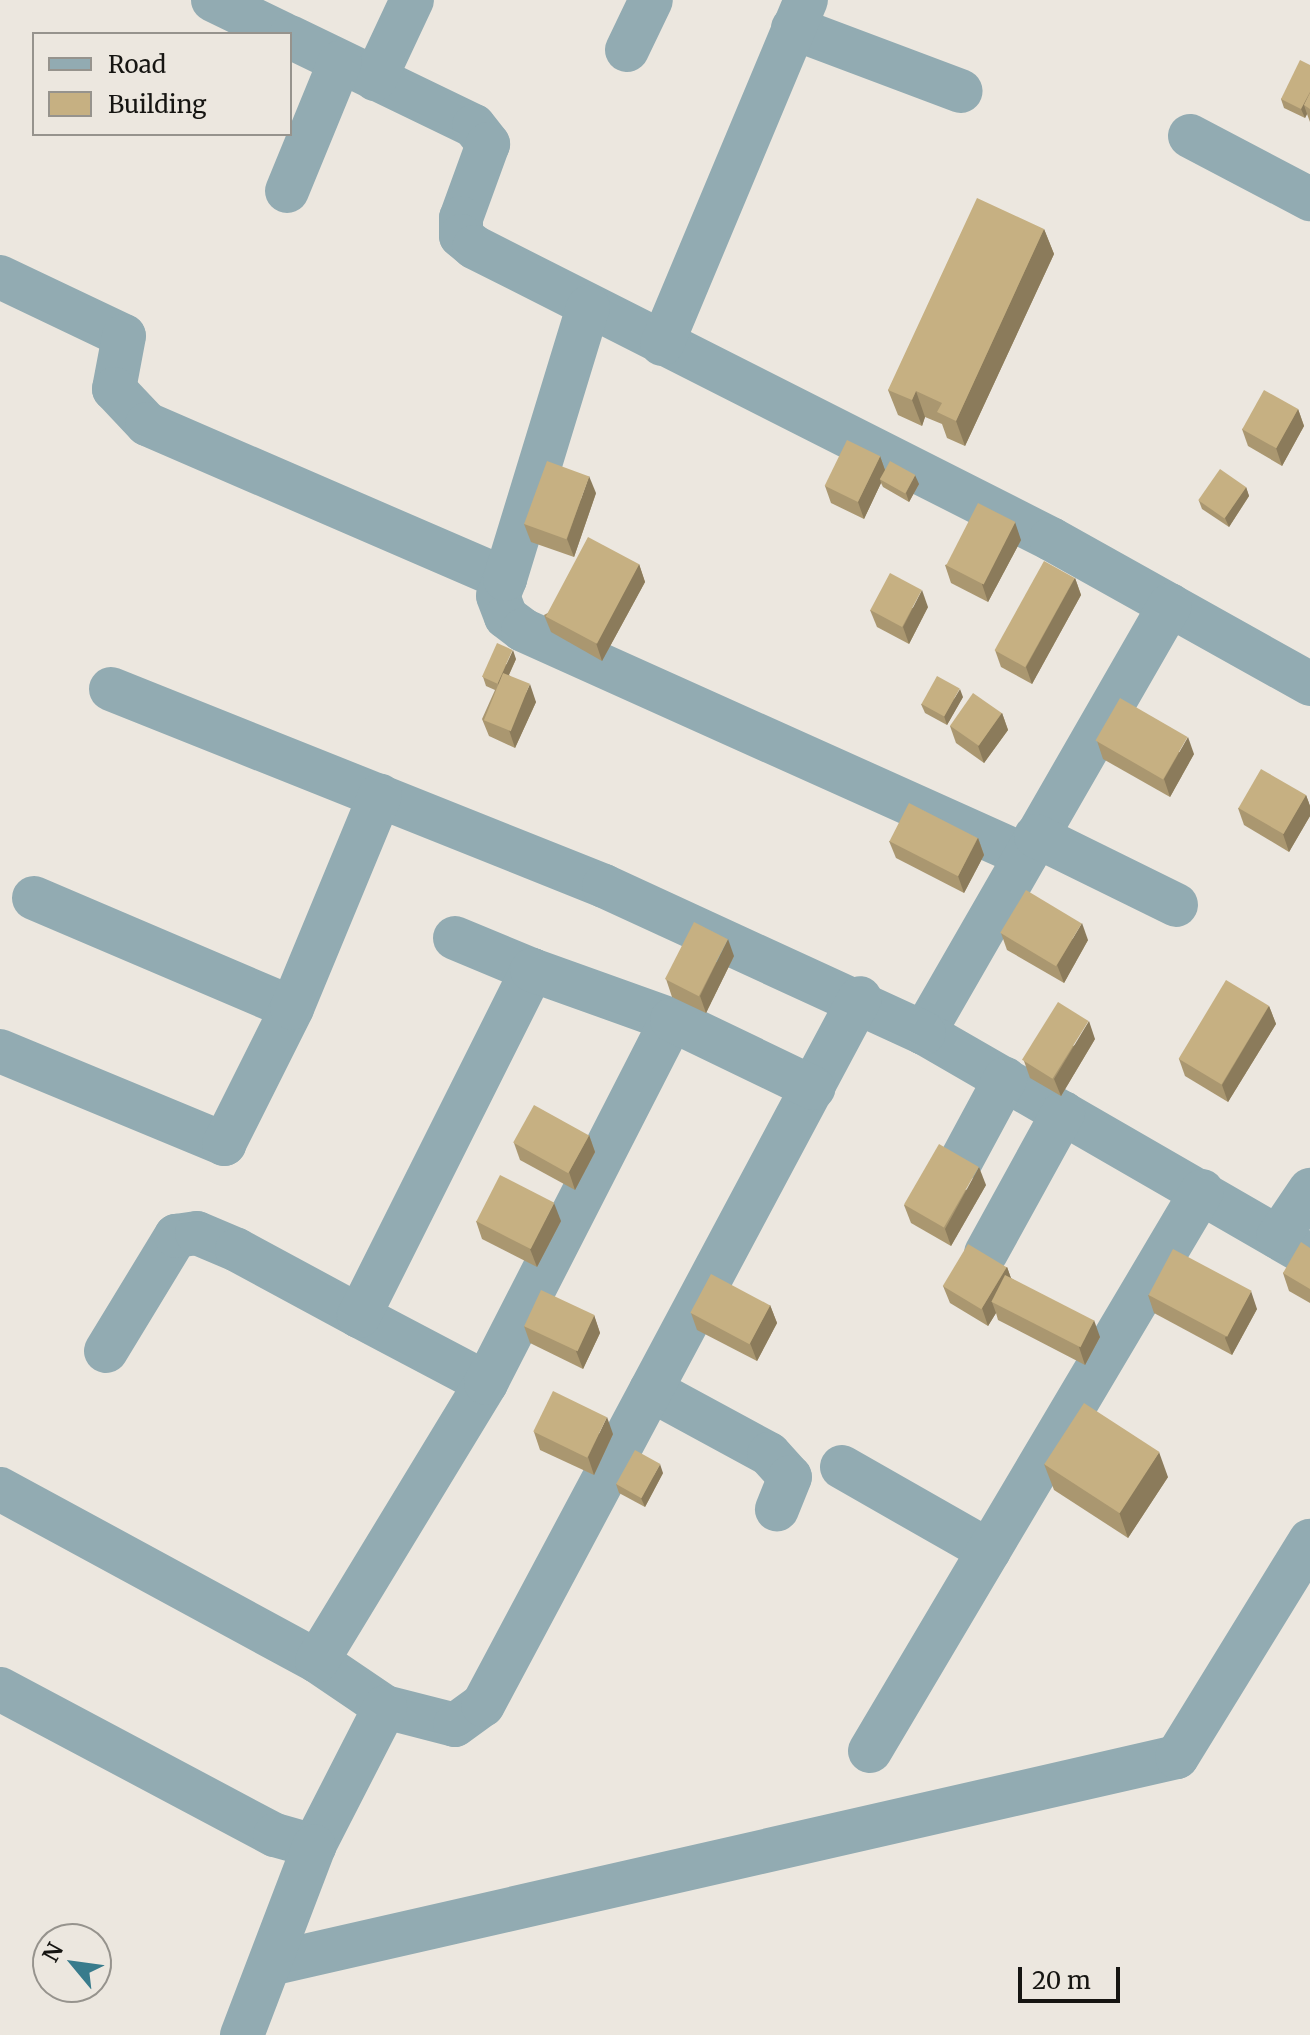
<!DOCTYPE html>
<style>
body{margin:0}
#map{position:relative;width:1310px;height:2035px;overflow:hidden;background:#ece7df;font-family:Merriweather,serif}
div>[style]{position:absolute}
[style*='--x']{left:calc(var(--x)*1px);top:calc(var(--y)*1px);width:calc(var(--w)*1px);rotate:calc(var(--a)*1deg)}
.minor>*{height:44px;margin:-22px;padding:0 22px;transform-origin:22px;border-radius:22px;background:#92abb2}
.wall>*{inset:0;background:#aa9770}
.shaded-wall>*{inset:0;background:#8b7b5b}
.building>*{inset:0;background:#c6b082;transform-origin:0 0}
span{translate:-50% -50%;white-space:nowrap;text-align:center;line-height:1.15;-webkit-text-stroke:6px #ece7df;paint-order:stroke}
.legend{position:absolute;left:32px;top:32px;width:260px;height:104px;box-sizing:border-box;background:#ece7df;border:2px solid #96938d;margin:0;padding:10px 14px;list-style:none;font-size:24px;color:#161512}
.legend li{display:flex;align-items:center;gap:16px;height:40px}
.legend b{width:40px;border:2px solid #96938d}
.north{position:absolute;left:32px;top:1923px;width:80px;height:80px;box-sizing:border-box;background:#ece7df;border:2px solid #96938d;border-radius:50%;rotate:299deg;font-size:22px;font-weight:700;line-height:32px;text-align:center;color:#161512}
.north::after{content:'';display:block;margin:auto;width:28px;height:36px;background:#387b8c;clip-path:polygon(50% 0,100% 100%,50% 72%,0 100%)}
.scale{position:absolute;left:1018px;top:1967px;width:102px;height:36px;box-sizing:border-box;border:4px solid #161512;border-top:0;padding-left:10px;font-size:24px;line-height:28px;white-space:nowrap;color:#161512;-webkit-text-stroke:6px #ece7df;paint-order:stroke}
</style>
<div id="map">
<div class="minor">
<i style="--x:213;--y:0;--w:78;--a:25.9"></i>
<i style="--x:793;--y:28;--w:179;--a:20.6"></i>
<i style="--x:290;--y:37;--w:204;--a:25.8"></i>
<i style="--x:474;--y:126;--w:23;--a:52"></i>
<i style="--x:488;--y:144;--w:79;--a:110"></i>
<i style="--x:461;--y:218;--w:18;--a:90"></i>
<i style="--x:461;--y:236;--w:17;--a:40"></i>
<i style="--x:474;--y:247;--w:647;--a:26.84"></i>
<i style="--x:1051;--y:539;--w:297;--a:29.2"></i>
<i style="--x:627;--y:50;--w:55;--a:-64.4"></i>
<i style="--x:375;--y:79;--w:87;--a:-64.9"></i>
<i style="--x:1190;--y:136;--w:136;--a:27.7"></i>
<i style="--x:287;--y:191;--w:139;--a:-67.7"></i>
<i style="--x:0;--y:277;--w:137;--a:25.4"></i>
<i style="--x:124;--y:336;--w:54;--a:100.7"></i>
<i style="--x:114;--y:389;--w:48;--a:46.7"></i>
<i style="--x:147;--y:424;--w:390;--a:23.4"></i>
<i style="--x:505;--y:579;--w:18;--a:112"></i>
<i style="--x:498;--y:596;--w:22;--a:69"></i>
<i style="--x:506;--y:617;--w:21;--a:37"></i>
<i style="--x:523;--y:630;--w:551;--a:24.19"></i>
<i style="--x:662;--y:344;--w:373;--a:-67.3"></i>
<i style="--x:505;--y:579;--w:284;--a:-73"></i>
<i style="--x:1170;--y:605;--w:494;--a:119.9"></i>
<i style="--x:924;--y:1033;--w:446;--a:30"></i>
<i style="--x:111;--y:689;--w:531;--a:21.78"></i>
<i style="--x:604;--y:886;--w:352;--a:24.7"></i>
<i style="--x:1036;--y:836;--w:156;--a:26.2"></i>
<i style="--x:34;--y:898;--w:280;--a:23.1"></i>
<i style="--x:455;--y:938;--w:83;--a:22.6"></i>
<i style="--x:0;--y:1051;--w:243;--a:22.5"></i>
<i style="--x:224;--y:1144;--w:152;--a:-63.4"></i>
<i style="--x:292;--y:1008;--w:230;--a:-67.5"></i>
<i style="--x:962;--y:1159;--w:91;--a:-61.7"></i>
<i style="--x:1278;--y:1237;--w:57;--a:-55.8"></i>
<i style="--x:986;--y:1253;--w:160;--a:-61.2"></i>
<i style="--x:106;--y:1351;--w:135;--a:-58.7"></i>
<i style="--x:176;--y:1236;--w:21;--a:-8"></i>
<i style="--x:197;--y:1233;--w:43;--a:23"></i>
<i style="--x:237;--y:1250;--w:139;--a:28.4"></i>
<i style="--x:486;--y:1383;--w:144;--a:-152.2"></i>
<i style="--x:359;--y:1316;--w:387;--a:-63.4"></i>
<i style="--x:532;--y:970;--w:149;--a:19.7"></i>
<i style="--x:651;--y:1390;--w:134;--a:28.5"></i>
<i style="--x:769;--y:1454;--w:31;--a:48"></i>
<i style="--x:790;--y:1477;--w:35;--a:112"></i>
<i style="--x:842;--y:1467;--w:169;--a:29.7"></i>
<i style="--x:0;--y:1489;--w:361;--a:28.5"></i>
<i style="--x:317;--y:1661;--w:82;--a:34.1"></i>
<i style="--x:385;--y:1707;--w:72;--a:14.4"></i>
<i style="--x:455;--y:1725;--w:34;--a:-36"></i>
<i style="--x:483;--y:1705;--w:801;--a:-61.93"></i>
<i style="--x:317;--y:1661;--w:325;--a:-58.7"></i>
<i style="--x:486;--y:1383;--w:408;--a:-62.9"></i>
<i style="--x:672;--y:1020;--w:157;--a:25.7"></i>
<i style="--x:0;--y:1689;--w:311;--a:28"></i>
<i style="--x:275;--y:1835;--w:41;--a:15.8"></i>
<i style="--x:314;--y:1846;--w:156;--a:-62.9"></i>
<i style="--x:870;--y:1751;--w:651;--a:-59.34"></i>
<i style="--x:270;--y:1964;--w:930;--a:-12.86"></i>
<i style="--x:1177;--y:1757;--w:254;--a:-58.4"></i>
<i style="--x:242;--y:2035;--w:202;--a:-69.1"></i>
</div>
<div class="wall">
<i style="clip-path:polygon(1310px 65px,1310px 122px,1307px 114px,1305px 118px,1284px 108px,1281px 99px)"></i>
<i style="clip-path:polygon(1044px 229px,1054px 254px,965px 446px,947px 438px,942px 424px,925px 417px,922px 426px,898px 415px,888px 390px)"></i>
<i style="clip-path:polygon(1298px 409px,1304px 426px,1282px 466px,1248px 446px,1242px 429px)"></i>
<i style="clip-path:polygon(880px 456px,885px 470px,919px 484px,909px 502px,883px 487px,881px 483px,864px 519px,831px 503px,825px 486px)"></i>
<i style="clip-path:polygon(1246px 487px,1249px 496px,1229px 527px,1202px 509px,1199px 501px)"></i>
<i style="clip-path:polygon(596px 493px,574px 557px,531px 542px,524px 524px)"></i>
<i style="clip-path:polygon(1021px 540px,988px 602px,951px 583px,945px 565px)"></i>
<i style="clip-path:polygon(639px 564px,645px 582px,602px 661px,551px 632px,544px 615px)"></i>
<i style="clip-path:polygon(1075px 578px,1081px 595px,1032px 684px,1001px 667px,995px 650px)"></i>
<i style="clip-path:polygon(928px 607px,909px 644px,877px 627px,870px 610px)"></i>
<i style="clip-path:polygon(516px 659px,509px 675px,536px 702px,515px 748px,489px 736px,482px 719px,495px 690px,486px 686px,483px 677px)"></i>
<i style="clip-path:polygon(963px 697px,947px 725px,925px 713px,921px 704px)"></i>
<i style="clip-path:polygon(1002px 713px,1008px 730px,984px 763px,956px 743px,950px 726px)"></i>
<i style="clip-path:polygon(1097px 741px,1194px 754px,1170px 797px,1103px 759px)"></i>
<i style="clip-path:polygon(1306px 795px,1310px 806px,1310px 816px,1289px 852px,1244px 825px,1238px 808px)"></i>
<i style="clip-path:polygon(978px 838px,984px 855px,964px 893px,896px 858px,889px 841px)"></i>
<i style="clip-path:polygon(1001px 933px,1088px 940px,1064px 983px,1007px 950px)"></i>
<i style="clip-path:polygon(734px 956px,706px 1013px,672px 997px,666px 979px)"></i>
<i style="clip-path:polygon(1269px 1006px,1276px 1024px,1228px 1102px,1185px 1076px,1179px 1059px)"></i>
<i style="clip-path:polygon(1095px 1039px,1061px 1096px,1030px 1078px,1024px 1061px)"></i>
<i style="clip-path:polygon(589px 1135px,595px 1152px,575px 1190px,520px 1160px,514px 1143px)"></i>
<i style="clip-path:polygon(986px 1185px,951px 1246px,911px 1223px,904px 1205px)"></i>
<i style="clip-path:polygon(476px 1221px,561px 1221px,537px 1267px,482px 1239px)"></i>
<i style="clip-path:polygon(1310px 1248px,1310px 1303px,1289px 1291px,1283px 1273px)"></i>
<i style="clip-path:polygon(1007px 1267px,1011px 1278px,1100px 1337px,1085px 1365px,998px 1320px,996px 1313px,988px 1326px,950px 1303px,943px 1286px)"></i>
<i style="clip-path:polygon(1148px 1295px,1257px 1309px,1232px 1355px,1154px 1313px)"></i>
<i style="clip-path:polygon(770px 1305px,777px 1323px,757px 1361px,697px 1330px,691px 1313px)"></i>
<i style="clip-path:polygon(594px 1315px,600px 1333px,583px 1369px,530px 1343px,524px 1326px)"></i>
<i style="clip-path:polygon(534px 1432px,613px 1434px,594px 1475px,540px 1450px)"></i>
<i style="clip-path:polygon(1044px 1464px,1168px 1477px,1128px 1538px,1054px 1490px)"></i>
<i style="clip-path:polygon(663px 1473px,645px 1507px,619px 1493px,616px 1484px)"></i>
</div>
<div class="shaded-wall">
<i style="clip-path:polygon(1310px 92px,1304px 105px,1307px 114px,1305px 118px,1301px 109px)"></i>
<i style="clip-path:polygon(1044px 229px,1054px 254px,965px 446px,956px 421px)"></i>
<i style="clip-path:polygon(916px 391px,925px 417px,922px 426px,912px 400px)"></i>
<i style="clip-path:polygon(1298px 409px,1304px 426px,1282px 466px,1276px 448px)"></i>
<i style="clip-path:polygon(880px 456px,886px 473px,880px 479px,881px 483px,864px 519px,858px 502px)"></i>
<i style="clip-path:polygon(915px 475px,919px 484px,909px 502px,906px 493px)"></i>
<i style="clip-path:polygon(589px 476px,596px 493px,574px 557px,567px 539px)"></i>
<i style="clip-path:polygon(1246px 487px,1249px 496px,1229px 527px,1225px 518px)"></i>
<i style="clip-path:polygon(1015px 522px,1021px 540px,988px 602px,982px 584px)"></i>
<i style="clip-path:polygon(639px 564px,645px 582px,602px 661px,596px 643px)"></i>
<i style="clip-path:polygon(1075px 578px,1081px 595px,1032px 684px,1026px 667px)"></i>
<i style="clip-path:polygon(922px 590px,928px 607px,909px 644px,903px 627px)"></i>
<i style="clip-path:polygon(513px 650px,516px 659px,501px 692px,498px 683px)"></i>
<i style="clip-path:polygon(530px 684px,536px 702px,515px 748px,509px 730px)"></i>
<i style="clip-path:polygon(960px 689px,963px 697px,947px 725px,944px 716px)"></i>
<i style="clip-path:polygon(1002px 713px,1008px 730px,984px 763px,978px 746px)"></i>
<i style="clip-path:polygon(1188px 737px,1194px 754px,1170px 797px,1164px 779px)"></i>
<i style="clip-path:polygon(1306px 795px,1310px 806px,1310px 816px,1289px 852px,1283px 834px)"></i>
<i style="clip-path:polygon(978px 838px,984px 855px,964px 893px,958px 876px)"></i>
<i style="clip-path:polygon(1082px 923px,1088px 940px,1064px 983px,1057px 965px)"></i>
<i style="clip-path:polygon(728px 939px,734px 956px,706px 1013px,700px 996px)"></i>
<i style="clip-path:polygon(1269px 1006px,1276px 1024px,1228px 1102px,1222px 1085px)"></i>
<i style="clip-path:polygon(1089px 1021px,1095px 1039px,1061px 1096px,1054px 1079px)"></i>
<i style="clip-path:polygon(589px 1135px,595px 1152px,575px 1190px,569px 1172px)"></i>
<i style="clip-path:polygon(979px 1167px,986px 1185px,951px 1246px,945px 1229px)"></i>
<i style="clip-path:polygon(554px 1203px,561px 1221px,537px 1267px,530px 1249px)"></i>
<i style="clip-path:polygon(1007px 1267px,1013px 1284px,992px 1302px,996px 1313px,988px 1326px,982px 1308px)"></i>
<i style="clip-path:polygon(1251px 1291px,1257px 1309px,1232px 1355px,1225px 1338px)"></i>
<i style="clip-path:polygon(770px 1305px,777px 1323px,757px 1361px,750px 1343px)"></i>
<i style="clip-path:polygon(594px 1315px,600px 1333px,583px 1369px,576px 1351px)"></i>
<i style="clip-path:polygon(1094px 1320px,1100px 1337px,1085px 1365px,1079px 1347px)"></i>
<i style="clip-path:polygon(607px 1417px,613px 1434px,594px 1475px,588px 1457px)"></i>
<i style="clip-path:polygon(1159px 1452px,1168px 1477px,1128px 1538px,1119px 1512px)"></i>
<i style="clip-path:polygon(660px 1464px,663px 1473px,645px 1507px,641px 1498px)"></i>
</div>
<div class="building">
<i style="clip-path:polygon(1300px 60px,1310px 65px,1310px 92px,1301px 109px,1281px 99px)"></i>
<i style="clip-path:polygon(1310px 93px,1310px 109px,1304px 105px)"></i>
<i style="clip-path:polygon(977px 198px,1044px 229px,956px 421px,937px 412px,942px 403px,916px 391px,912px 400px,888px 390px)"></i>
<i style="left:1264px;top:390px;width:39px;height:45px;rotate:29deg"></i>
<i style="left:847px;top:440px;width:37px;height:51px;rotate:26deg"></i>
<i style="left:547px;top:461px;width:45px;height:67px;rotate:20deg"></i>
<i style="left:890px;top:461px;width:29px;height:21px;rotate:29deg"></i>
<i style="left:1220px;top:469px;width:32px;height:38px;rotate:35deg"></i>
<i style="left:978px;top:503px;width:42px;height:70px;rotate:27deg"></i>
<i style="left:588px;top:537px;width:58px;height:90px;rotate:28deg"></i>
<i style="left:1044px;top:561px;width:35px;height:102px;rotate:29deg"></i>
<i style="left:890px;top:573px;width:36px;height:42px;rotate:28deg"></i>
<i style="left:497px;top:643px;width:17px;height:37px;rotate:24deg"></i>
<i style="left:503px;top:673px;width:29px;height:51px;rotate:22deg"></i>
<i style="left:937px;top:676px;width:26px;height:32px;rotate:29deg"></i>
<i style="left:973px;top:693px;width:35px;height:40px;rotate:35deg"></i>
<i style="left:1120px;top:698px;width:78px;height:49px;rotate:30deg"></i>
<i style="left:1261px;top:769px;width:52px;height:45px;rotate:30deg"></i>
<i style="left:909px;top:803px;width:77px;height:43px;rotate:27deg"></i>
<i style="left:1026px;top:890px;width:65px;height:50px;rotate:31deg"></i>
<i style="left:694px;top:922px;width:38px;height:64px;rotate:27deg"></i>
<i style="left:1226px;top:980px;width:50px;height:92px;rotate:31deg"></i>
<i style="left:1058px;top:1002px;width:36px;height:68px;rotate:32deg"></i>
<i style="left:534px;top:1105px;width:63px;height:43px;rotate:29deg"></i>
<i style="left:939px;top:1144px;width:46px;height:70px;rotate:30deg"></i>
<i style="left:500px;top:1175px;width:61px;height:52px;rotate:27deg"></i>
<i style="clip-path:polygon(1301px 1242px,1310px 1248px,1310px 1289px,1283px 1273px)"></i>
<i style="left:968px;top:1244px;width:45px;height:49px;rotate:31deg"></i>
<i style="left:1173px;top:1249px;width:89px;height:52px;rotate:28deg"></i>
<i style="left:711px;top:1274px;width:67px;height:44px;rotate:28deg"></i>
<i style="left:1005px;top:1275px;width:100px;height:30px;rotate:27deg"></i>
<i style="left:541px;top:1290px;width:59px;height:40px;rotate:25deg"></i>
<i style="left:553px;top:1391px;width:60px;height:45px;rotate:26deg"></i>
<i style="left:1084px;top:1403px;width:90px;height:73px;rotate:33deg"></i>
<i style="left:635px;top:1450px;width:29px;height:39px;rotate:29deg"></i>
</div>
<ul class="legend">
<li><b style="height:10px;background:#92abb2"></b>Road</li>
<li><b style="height:22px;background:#c6b082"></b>Building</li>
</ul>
<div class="north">N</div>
<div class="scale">20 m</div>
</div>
